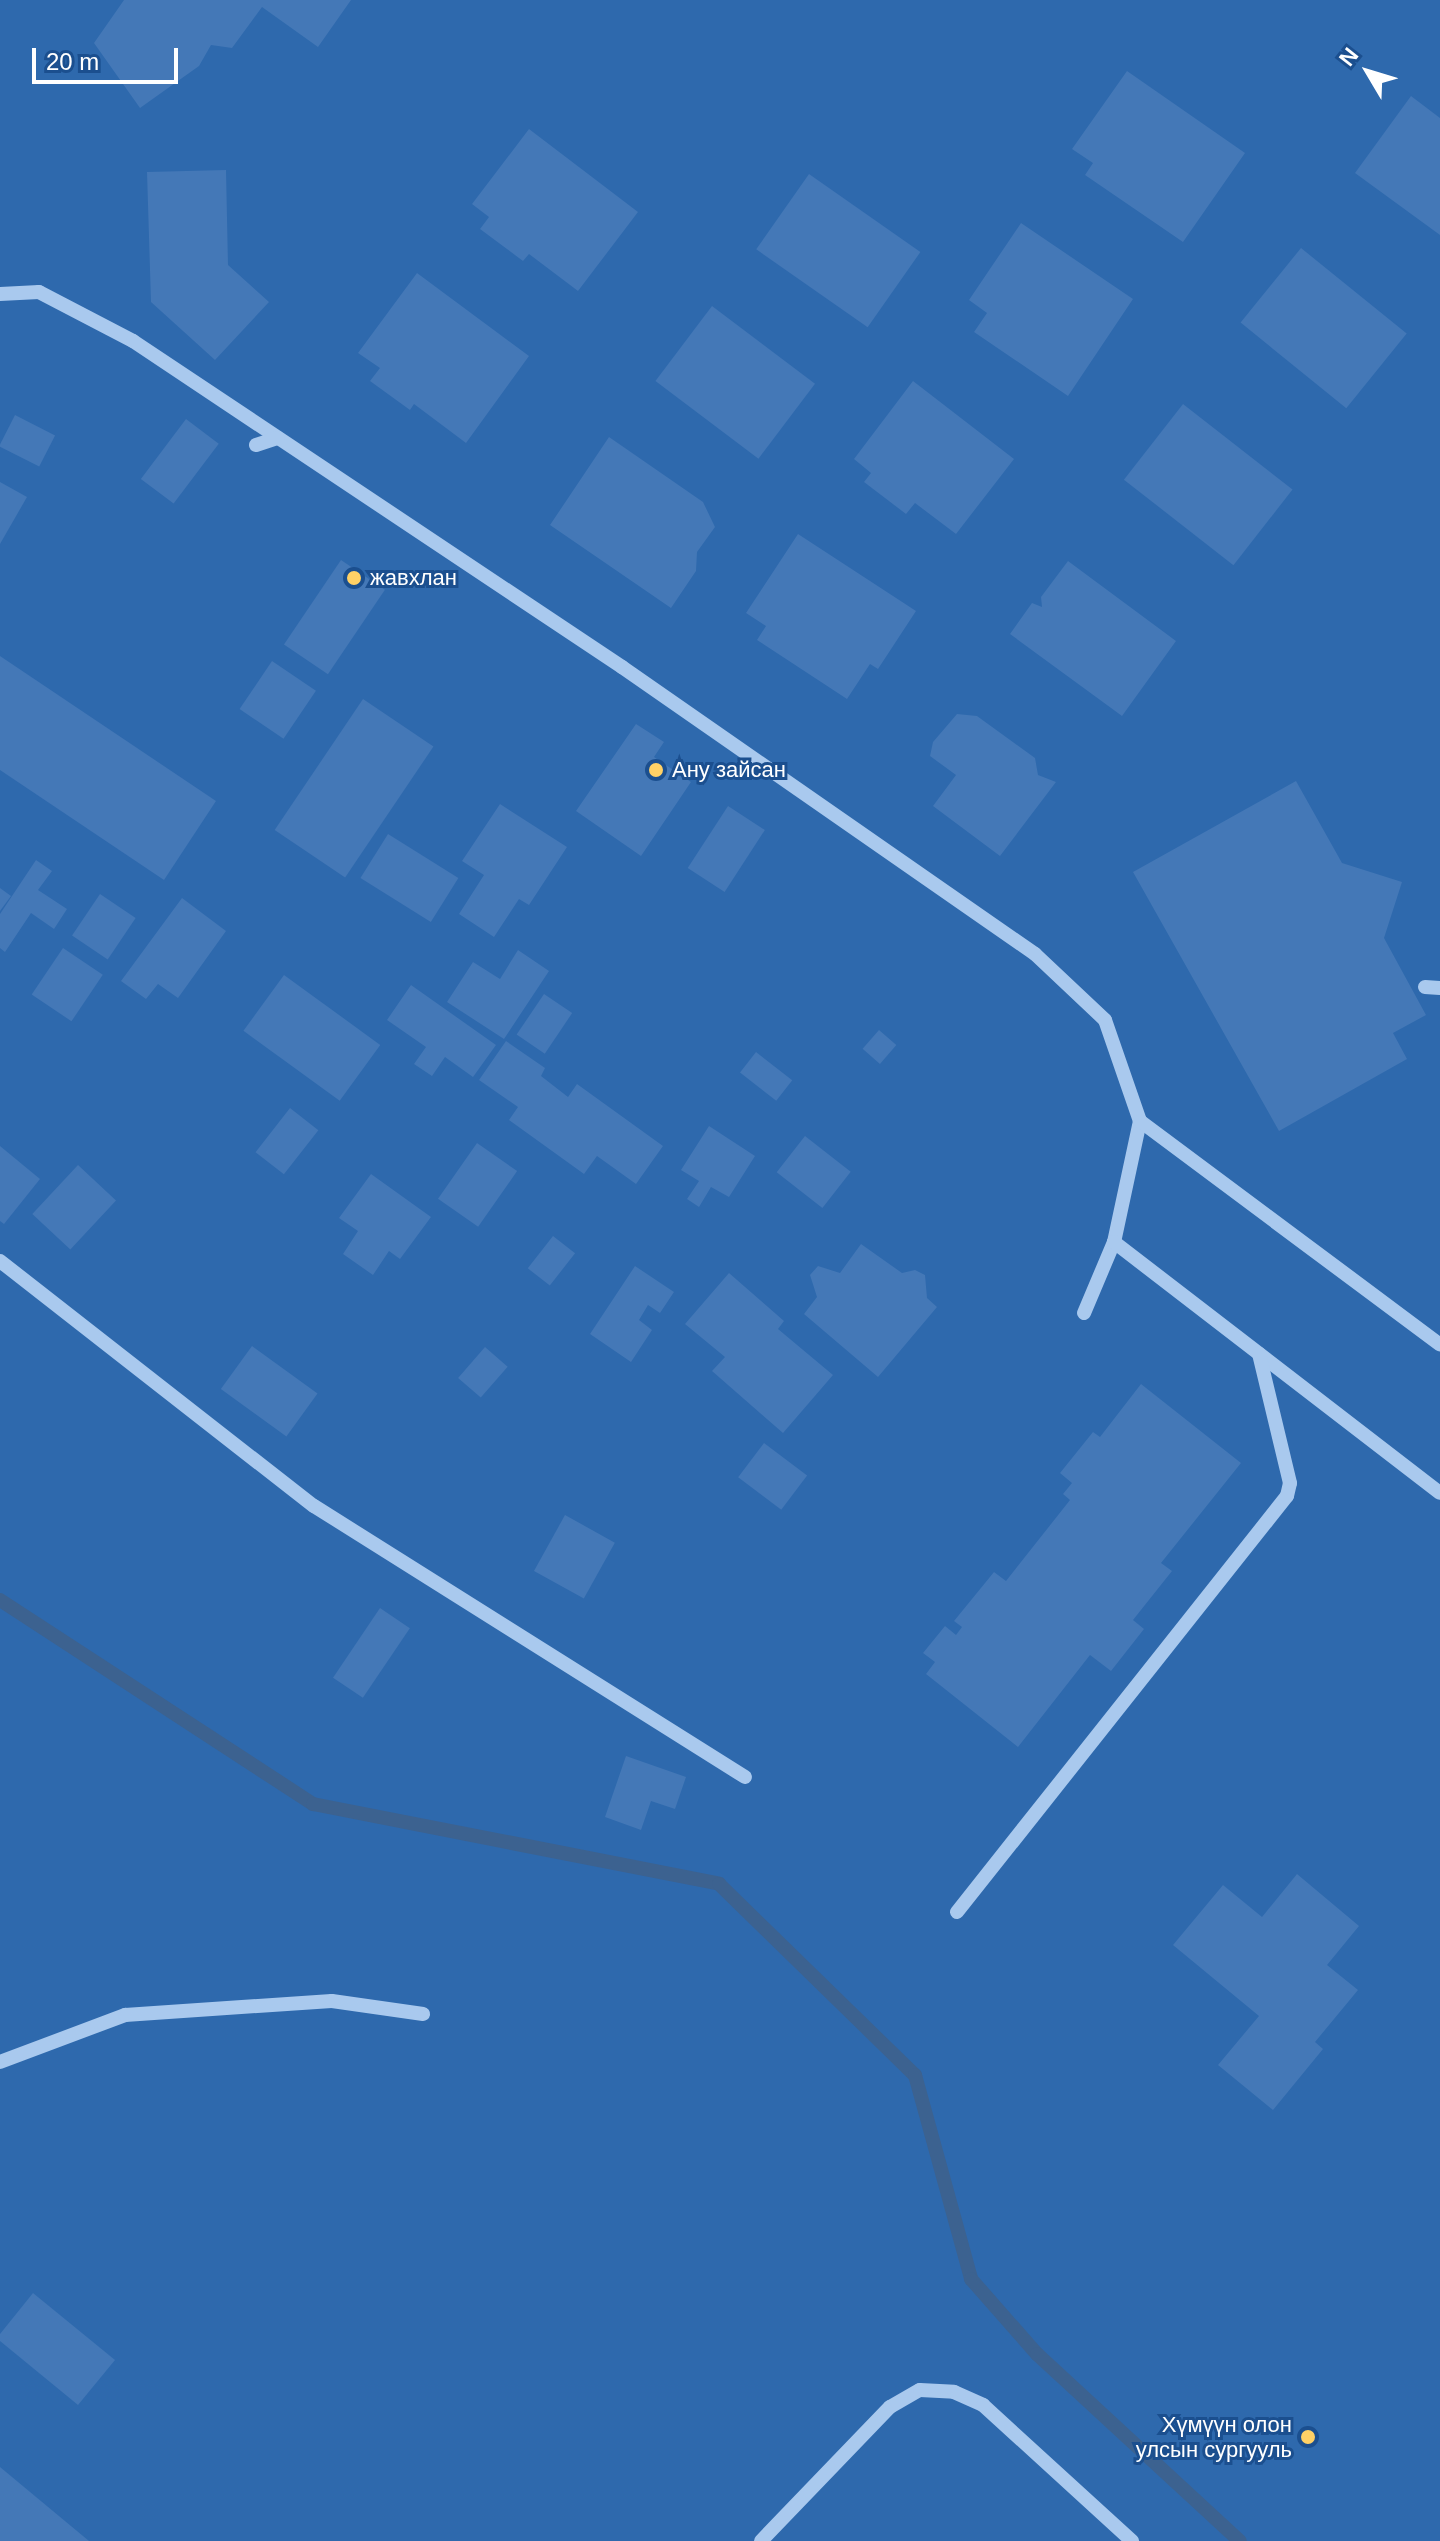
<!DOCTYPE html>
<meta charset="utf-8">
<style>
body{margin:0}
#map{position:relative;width:1440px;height:2541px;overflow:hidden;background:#1b4f8f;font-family:Arial,sans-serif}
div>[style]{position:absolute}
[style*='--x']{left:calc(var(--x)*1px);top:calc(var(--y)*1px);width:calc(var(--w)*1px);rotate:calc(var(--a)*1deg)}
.green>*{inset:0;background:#2e69ad;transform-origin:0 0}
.stream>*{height:14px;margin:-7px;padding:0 7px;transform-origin:7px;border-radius:7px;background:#3c6290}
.building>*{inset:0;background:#4478b7;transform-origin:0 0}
.minor>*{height:14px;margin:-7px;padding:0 7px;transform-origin:7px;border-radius:7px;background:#a9c9ee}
.dots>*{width:22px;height:22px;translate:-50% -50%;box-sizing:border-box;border:4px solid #1b4f8f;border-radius:50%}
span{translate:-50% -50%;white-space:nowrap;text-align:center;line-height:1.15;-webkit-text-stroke:6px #1b4f8f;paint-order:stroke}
.poi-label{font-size:22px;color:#fff}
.left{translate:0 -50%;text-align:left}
.right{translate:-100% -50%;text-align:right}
.north{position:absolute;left:1328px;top:32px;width:80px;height:80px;-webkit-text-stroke:6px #1b4f8f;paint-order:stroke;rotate:308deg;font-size:22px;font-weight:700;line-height:32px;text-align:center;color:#fff}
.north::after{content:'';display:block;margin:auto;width:28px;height:36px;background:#fff;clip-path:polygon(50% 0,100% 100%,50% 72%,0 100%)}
.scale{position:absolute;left:32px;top:48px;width:146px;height:36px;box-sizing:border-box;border:4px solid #fff;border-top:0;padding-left:10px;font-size:24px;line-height:28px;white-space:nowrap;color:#fff;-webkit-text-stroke:6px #1b4f8f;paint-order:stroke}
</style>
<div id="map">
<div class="green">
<i style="left:0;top:0;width:1440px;height:2541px"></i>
</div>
<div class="stream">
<i style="--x:0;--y:1600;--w:374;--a:33.1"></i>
<i style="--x:313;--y:1804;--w:414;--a:11.1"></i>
<i style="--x:719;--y:1884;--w:274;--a:44.3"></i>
<i style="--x:915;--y:2075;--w:212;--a:74.6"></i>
<i style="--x:971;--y:2279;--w:100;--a:48.7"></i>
<i style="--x:1037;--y:2354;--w:276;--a:42.7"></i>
</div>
<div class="building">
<i style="clip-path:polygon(124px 0,351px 0,318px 47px,262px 7px,232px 48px,211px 45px,199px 66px,140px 108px,94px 43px)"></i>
<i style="clip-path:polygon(1127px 71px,1245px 153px,1183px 242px,1085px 175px,1093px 163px,1072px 149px)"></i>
<i style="clip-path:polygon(1411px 96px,1440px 118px,1440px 235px,1355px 173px)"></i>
<i style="clip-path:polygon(529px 129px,638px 212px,578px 291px,529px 254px,523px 261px,480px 229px,489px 217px,472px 204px)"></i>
<i style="clip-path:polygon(226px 170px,228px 265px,269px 302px,215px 360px,151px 302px,147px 172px)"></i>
<i style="left:809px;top:174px;width:136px;height:92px;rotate:35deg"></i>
<i style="clip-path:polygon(1021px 223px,1133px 299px,1068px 396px,974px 332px,987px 313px,969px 300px)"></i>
<i style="left:1301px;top:248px;width:136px;height:96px;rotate:39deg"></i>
<i style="clip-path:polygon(417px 273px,529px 356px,466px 443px,414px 404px,410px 410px,370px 381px,380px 368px,358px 353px)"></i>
<i style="left:712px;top:306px;width:129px;height:94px;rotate:37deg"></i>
<i style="clip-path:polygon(913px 381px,1014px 459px,956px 534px,915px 503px,906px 514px,864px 482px,871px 473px,854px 459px)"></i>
<i style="left:1183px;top:404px;width:139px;height:96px;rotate:38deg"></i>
<i style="left:15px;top:415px;width:45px;height:35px;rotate:27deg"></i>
<i style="left:186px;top:419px;width:41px;height:75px;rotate:37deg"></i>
<i style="clip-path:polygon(609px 437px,703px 502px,715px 527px,697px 552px,696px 571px,671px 608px,550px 525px)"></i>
<i style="clip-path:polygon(0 482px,27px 497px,0 544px)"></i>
<i style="clip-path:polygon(798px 534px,916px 611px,878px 669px,870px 664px,847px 699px,757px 640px,766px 626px,746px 613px)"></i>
<i style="left:341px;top:560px;width:53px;height:102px;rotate:34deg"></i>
<i style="clip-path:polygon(1068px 561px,1176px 641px,1122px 716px,1010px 634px,1032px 603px,1042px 607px,1041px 597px)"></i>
<i style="clip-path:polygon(0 656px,216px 801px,164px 880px,0 770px)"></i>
<i style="left:272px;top:661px;width:53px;height:58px;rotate:34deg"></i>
<i style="left:363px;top:699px;width:85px;height:158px;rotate:34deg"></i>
<i style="clip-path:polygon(957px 714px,977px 716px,1035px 758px,1038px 775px,1056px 782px,1000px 856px,933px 806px,956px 775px,930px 756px,933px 742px)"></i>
<i style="clip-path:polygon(636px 724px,664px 742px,654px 757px,691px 782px,641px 856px,576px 811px)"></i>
<i style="clip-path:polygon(1296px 781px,1342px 863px,1402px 882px,1384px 938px,1426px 1015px,1393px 1033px,1407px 1059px,1279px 1131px,1133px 872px)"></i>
<i style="clip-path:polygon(500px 804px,567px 847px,529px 905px,519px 899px,494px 937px,459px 914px,484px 875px,462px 861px)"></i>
<i style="left:728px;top:806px;width:44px;height:74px;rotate:33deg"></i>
<i style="left:388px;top:834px;width:83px;height:52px;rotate:32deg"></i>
<i style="clip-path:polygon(36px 860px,52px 871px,38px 890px,67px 909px,54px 929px,31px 913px,5px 952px,0 948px,0 914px)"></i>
<i style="clip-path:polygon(0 888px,11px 896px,0 911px)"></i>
<i style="left:100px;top:894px;width:43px;height:50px;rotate:34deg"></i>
<i style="clip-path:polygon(182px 898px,226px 931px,178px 998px,158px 984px,146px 999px,121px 981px)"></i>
<i style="left:63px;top:948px;width:48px;height:56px;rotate:34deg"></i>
<i style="clip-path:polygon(518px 950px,549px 971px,504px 1039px,447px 1002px,473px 962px,500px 979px)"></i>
<i style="left:284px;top:975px;width:119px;height:69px;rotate:36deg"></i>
<i style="clip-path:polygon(411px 985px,496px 1045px,473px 1077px,445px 1057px,432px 1076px,414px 1064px,426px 1047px,387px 1020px)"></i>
<i style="left:544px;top:994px;width:34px;height:49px;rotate:34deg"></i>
<i style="left:879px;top:1030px;width:23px;height:25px;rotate:41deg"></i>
<i style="clip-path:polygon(506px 1041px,545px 1068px,541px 1076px,568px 1097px,577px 1084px,663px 1146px,636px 1184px,597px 1156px,584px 1174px,509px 1120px,518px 1107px,479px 1080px)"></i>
<i style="left:756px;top:1052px;width:46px;height:26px;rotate:38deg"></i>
<i style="left:290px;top:1108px;width:36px;height:56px;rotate:38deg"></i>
<i style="clip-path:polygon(709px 1126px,755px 1156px,729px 1197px,711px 1187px,699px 1207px,687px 1199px,699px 1181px,681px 1170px)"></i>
<i style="left:805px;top:1136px;width:58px;height:46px;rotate:38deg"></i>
<i style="left:477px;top:1143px;width:49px;height:68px;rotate:35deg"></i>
<i style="clip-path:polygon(0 1146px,40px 1179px,4px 1224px,0 1221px)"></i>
<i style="left:78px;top:1165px;width:52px;height:67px;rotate:43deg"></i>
<i style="clip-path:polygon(371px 1174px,431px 1217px,400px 1259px,389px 1251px,373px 1275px,343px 1254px,358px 1231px,339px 1218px)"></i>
<i style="left:553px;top:1236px;width:28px;height:41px;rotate:38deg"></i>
<i style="clip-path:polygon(861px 1244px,902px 1273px,915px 1270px,925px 1275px,927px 1298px,937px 1307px,878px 1377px,804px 1314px,817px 1297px,810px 1275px,818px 1266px,840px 1273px)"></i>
<i style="clip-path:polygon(635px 1266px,674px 1292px,660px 1313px,648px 1305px,639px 1320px,652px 1330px,631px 1362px,590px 1334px)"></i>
<i style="clip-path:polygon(729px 1273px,784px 1321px,778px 1329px,833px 1375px,783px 1433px,712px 1371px,725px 1357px,685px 1324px)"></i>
<i style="left:252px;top:1346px;width:81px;height:53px;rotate:36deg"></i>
<i style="left:485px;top:1347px;width:30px;height:41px;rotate:41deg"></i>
<i style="clip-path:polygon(1141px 1384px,1241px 1463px,1161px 1563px,1172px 1571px,1133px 1620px,1144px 1629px,1111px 1671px,1090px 1655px,1018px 1747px,926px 1674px,935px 1662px,923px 1653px,945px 1626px,956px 1635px,962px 1627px,954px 1621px,994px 1572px,1006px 1581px,1070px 1500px,1063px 1494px,1072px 1483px,1060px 1473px,1093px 1432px,1100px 1437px)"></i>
<i style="left:764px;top:1443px;width:54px;height:43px;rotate:37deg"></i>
<i style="left:565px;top:1515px;width:57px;height:64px;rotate:29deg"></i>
<i style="left:380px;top:1608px;width:36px;height:84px;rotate:34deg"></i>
<i style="clip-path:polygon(626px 1756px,686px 1777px,675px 1809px,651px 1801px,641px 1830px,605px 1817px)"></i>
<i style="clip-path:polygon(1297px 1874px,1359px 1926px,1327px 1965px,1358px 1990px,1315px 2042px,1323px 2049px,1273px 2110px,1218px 2065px,1259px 2016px,1173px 1945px,1223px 1885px,1262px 1917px)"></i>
<i style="clip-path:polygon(33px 2293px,115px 2360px,78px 2405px,0 2341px,0 2334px)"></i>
<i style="clip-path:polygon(0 2467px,89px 2541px,0 2541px)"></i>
</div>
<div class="minor">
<i style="--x:0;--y:294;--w:39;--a:-3"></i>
<i style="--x:39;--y:292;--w:106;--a:27.5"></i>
<i style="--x:133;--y:341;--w:588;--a:33.69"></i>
<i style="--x:622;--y:667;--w:503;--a:34.8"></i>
<i style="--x:1035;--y:954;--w:96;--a:43.3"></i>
<i style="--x:1105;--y:1020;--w:107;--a:70.9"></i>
<i style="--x:1140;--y:1121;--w:124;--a:102.1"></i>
<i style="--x:1114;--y:1242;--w:77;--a:112.9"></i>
<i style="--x:256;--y:445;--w:23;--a:-18"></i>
<i style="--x:1425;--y:987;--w:15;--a:4"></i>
<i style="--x:1140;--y:1121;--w:374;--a:36.7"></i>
<i style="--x:1114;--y:1242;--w:411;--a:37.6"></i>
<i style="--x:0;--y:1261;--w:398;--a:38"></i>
<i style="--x:314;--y:1506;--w:509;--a:32.16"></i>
<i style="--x:957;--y:1912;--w:531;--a:-51.58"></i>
<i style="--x:1287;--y:1496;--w:13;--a:-77"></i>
<i style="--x:1290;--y:1483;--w:133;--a:-103.5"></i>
<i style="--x:0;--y:2062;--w:134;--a:-20.6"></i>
<i style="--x:125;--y:2015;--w:207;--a:-3.9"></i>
<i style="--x:332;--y:2001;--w:92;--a:8.1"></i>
<i style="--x:761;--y:2541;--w:186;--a:-46.1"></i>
<i style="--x:890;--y:2407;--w:34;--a:-30"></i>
<i style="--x:920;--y:2390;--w:34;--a:3"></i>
<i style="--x:954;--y:2392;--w:32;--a:24"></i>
<i style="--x:983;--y:2405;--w:202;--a:42.4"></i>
</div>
<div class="dots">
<i style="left:354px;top:578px;background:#ffd166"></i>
<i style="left:656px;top:770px;background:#ffd166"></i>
<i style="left:1308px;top:2437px;background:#ffd166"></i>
</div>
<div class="poi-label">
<span class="left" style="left:370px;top:578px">жавхлан</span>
<span class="left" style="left:672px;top:770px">Ану зайсан</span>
<span class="right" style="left:1292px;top:2437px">Хүмүүн олон<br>улсын сургууль</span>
</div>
<div class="north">N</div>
<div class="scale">20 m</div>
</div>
